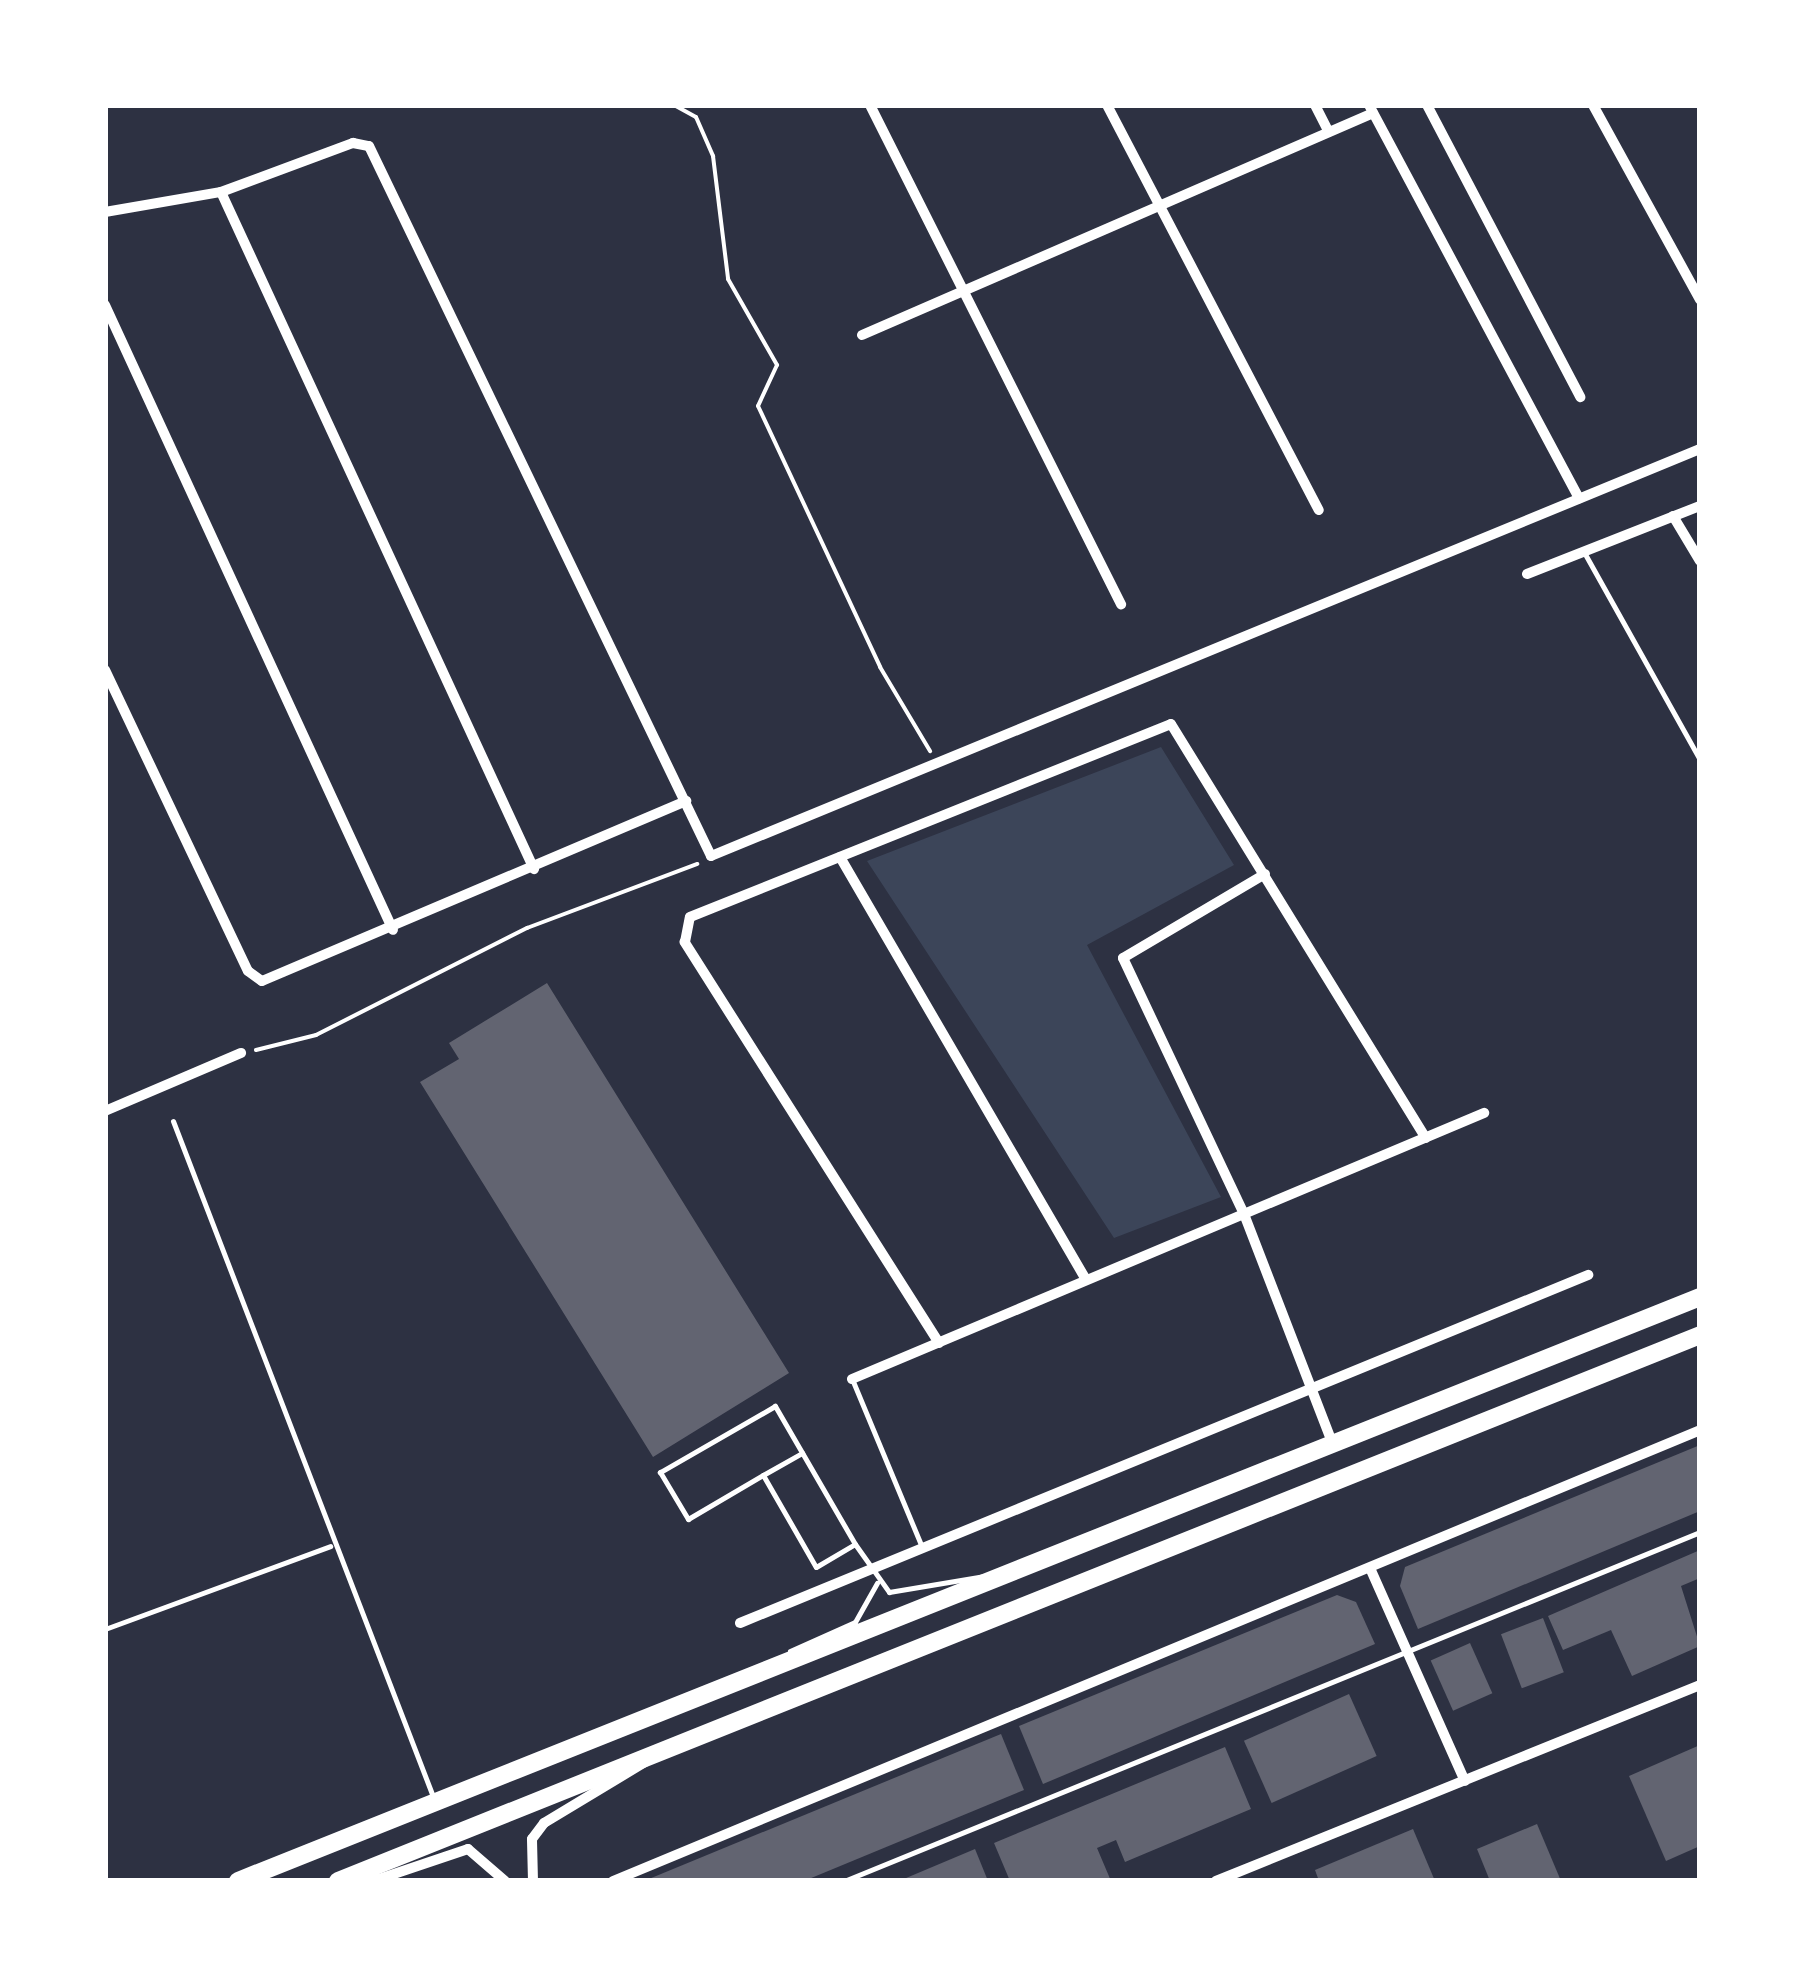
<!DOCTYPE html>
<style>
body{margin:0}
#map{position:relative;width:1805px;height:1986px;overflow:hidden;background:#2d3142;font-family:Barlow,sans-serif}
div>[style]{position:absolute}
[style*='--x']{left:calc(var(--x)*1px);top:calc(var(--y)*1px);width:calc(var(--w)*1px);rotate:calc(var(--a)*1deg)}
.green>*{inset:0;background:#3c4559}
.building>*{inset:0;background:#626471;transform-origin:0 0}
.path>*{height:4px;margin:-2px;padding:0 2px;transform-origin:2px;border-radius:2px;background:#fff}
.service>*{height:5px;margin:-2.5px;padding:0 2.5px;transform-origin:2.5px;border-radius:2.5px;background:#fff}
.minor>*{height:10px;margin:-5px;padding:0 5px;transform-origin:5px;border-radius:5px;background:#fff}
.trunk>*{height:18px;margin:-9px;padding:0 9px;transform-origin:9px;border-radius:9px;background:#fff}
span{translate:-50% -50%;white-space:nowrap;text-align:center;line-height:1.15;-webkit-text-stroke:9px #fff;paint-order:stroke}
.frame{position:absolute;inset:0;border:108px solid #fff;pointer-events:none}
</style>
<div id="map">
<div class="green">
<i style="clip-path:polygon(1161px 747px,1234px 865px,1087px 945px,1221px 1197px,1114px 1238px,867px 861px)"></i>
</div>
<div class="building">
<i style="clip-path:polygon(547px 983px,789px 1373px,653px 1457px,420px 1082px,459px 1059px,449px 1043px)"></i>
<i style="clip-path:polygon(1700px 1445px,1700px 1511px,1418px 1629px,1400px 1586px,1405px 1567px)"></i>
<i style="clip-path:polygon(1700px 1550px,1700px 1578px,1681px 1586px,1700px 1646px,1632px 1676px,1611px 1630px,1563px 1650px,1548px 1616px)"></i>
<i style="clip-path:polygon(1337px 1595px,1356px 1602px,1375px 1644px,1043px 1784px,1019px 1726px)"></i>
<i style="left:1543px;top:1618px;width:58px;height:45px;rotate:69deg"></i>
<i style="left:1470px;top:1643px;width:55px;height:43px;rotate:66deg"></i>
<i style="left:1349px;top:1694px;width:68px;height:115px;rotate:66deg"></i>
<i style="clip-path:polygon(1001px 1734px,1024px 1790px,804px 1881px,644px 1881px)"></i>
<i style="clip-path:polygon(1700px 1745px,1700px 1846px,1666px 1861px,1629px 1776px)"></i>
<i style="clip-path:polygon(1225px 1747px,1251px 1809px,1125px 1862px,1116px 1840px,1097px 1848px,1111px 1881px,1010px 1881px,994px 1843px)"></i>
<i style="clip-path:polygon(1537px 1824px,1561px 1881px,1490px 1881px,1477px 1849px)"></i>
<i style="clip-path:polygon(1413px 1829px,1435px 1881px,1319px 1881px,1315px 1870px)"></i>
<i style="clip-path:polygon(975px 1849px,988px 1881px,899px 1881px)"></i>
</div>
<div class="path">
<i style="--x:674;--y:105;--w:25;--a:29"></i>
<i style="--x:696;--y:117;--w:43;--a:66.4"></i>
<i style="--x:713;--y:156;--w:124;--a:83"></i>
<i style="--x:728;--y:279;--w:99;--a:60.3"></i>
<i style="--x:777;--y:365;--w:45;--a:114.9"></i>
<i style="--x:758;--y:406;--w:288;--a:64.9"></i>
<i style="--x:880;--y:667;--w:98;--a:59.2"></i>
<i style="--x:256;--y:1050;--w:62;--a:-14"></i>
<i style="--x:316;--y:1035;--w:237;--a:-26.9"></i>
<i style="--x:527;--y:928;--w:182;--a:-20.6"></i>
</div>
<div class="service">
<i style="--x:1585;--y:554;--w:236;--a:60.8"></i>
<i style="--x:173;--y:1121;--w:727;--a:68.95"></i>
<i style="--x:852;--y:1379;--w:182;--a:67.4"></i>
<i style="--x:763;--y:1475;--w:45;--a:-29.4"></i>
<i style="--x:855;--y:1544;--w:160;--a:-120.1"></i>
<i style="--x:775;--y:1406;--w:133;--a:150.1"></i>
<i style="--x:660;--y:1472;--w:55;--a:59.2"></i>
<i style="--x:688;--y:1519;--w:87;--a:-30.4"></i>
<i style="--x:763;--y:1475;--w:106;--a:60.1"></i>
<i style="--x:816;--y:1567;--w:45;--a:-30.5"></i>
<i style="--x:855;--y:1544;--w:59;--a:54.7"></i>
<i style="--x:889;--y:1592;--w:97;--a:-9.5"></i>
<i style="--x:105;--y:1629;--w:240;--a:-20.2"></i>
<i style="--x:790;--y:1651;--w:71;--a:-24"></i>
<i style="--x:855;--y:1622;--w:45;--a:-60.6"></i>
<i style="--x:844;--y:1881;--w:924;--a:-22.18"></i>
</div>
<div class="minor">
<i style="--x:870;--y:105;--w:559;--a:63.3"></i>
<i style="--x:1107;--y:105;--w:457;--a:62.4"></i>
<i style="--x:1315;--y:105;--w:30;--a:63"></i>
<i style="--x:1369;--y:105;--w:446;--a:61.9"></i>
<i style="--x:1427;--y:105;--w:330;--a:62.3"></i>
<i style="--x:1593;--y:105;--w:222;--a:61.2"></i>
<i style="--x:221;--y:192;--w:746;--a:65.19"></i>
<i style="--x:105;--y:212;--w:118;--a:-9.8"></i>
<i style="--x:221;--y:192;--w:141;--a:-20.4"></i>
<i style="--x:353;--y:143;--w:16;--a:11"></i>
<i style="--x:369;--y:146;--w:788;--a:64.28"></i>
<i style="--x:711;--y:856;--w:1069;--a:-22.37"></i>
<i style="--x:105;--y:305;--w:688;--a:65.26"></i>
<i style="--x:862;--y:335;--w:557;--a:-23.48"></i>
<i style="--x:1673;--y:516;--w:52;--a:59"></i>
<i style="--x:1527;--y:574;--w:186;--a:-21.5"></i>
<i style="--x:105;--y:670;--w:333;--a:64.6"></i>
<i style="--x:248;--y:971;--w:17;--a:36"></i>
<i style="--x:262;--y:981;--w:461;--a:-23"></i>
<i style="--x:840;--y:857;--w:489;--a:59.8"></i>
<i style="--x:1265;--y:874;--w:165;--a:149.4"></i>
<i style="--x:1123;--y:958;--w:283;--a:64.7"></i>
<i style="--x:1244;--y:1214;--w:241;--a:68.9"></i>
<i style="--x:105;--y:1111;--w:148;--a:-23.1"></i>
<i style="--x:939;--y:1343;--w:475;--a:-122.4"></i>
<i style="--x:685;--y:942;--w:25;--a:-79"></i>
<i style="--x:690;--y:917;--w:518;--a:-21.86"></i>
<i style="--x:1171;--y:724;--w:486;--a:58.4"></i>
<i style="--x:852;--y:1379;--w:686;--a:-22.83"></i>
<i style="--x:1370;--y:1568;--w:233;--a:66"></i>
<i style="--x:740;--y:1623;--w:917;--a:-22.31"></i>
<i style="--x:361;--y:1874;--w:19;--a:16"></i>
<i style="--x:379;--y:1879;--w:94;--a:-18.6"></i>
<i style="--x:468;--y:1849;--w:49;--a:40.9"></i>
<i style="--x:533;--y:1881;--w:42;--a:-91.4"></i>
<i style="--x:532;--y:1839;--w:20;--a:-53"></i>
<i style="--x:544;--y:1823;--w:118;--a:-31.1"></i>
<i style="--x:613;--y:1881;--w:1177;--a:-22.53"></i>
<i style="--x:1216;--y:1881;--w:522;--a:-22.05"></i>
</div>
<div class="trunk">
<i style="--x:238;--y:1881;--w:1574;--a:-21.77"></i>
<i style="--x:338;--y:1881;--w:1467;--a:-21.84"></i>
</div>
<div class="frame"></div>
</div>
